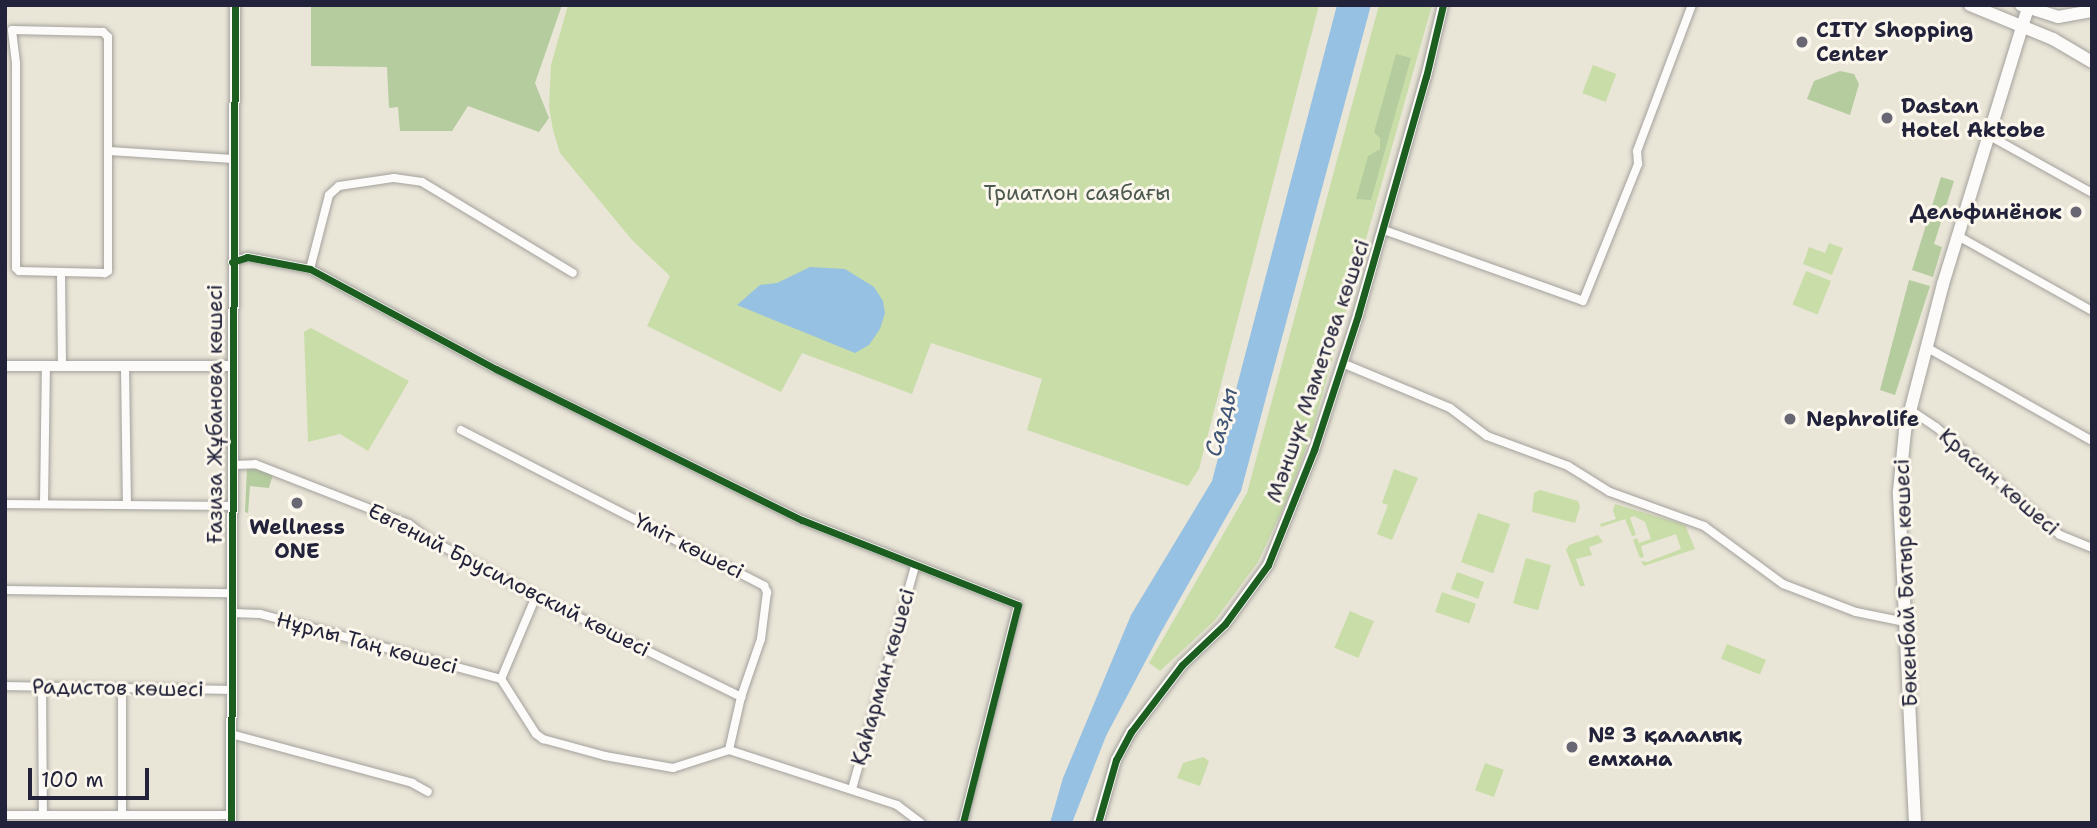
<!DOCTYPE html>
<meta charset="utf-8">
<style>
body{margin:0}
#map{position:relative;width:2097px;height:828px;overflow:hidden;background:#e9e5d7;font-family:"Shantell Sans",sans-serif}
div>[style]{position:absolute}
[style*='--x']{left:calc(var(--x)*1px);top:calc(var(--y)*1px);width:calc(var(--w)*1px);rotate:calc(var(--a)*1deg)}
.green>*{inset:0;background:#c9dda8;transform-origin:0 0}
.forest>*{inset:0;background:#b5cc9e}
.water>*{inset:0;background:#97c1e2}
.roads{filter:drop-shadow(0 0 2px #a4a19d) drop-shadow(0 0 2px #a4a19d)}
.minor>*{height:8px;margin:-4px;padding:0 4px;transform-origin:4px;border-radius:4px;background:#fcfbf9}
.tertiary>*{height:10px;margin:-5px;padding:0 5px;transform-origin:5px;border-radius:5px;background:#fcfbf9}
.secondary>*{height:12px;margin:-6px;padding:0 6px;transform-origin:6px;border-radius:6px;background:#fcfbf9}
.cycleway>*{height:7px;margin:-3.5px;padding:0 3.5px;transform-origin:3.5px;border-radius:3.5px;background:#1b5e20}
.dots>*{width:19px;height:19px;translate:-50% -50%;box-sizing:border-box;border:4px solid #fbf7ec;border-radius:50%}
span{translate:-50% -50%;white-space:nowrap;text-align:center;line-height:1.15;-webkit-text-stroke:6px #fbf7ec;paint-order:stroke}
.poi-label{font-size:21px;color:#22223b;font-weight:700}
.left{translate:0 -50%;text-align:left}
.right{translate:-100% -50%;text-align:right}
.park-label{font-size:21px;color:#4c5850}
.street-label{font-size:21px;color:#22223b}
.water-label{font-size:23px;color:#3f5477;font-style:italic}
.frame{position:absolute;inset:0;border:7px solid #22223b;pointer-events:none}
.scale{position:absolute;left:28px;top:768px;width:121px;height:32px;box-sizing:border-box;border:4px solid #22223b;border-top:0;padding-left:9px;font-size:21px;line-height:24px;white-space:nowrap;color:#22223b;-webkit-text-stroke:5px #fbf7ec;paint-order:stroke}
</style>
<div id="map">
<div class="green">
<i style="clip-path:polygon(568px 5px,1319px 5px,1199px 469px,1188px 486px,1027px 430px,1042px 379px,931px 343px,912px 394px,802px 353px,781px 392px,647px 326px,670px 276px,632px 240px,560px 153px,553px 130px,549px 107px,551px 65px)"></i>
<i style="clip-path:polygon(1379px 5px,1432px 5px,1310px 438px,1286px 502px,1258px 562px,1215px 620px,1160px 671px,1149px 663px,1247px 493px)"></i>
<i style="left:1593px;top:65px;width:25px;height:30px;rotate:21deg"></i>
<i style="clip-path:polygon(1829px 243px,1843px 248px,1832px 275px,1803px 264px,1809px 247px,1825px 253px)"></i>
<i style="left:1806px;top:271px;width:27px;height:36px;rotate:22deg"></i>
<i style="clip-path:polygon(311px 328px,409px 381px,368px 451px,340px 434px,308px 442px,304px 332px)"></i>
<i style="clip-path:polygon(1394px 469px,1418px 478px,1392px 540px,1377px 534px,1388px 505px,1382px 503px)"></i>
<i style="clip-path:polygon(1540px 490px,1578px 501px,1580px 507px,1575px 523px,1532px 512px,1534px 493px)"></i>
<i style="clip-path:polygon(1615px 504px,1685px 525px,1695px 549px,1644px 566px,1641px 561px,1647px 562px,1681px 549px,1676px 534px,1641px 546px,1644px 557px,1640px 558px,1633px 540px,1637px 538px,1639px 543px,1651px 539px,1645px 522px,1634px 516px,1630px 518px,1636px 535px,1632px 536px,1625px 519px,1601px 527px,1600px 524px,1616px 519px,1613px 510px)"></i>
<i style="left:1478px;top:513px;width:34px;height:52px;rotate:19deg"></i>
<i style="clip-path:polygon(1598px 535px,1603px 542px,1589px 547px,1592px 555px,1576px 559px,1585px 586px,1580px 586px,1566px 550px,1569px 545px)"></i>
<i style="left:1526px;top:558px;width:26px;height:47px;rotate:16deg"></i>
<i style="left:1457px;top:572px;width:29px;height:18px;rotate:20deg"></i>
<i style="left:1442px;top:592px;width:36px;height:21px;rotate:19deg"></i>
<i style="left:1350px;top:611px;width:26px;height:40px;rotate:23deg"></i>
<i style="left:1727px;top:644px;width:42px;height:16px;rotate:22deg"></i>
<i style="clip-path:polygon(1203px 757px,1209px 761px,1200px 786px,1177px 778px,1183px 763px)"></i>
<i style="left:1485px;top:763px;width:20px;height:29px;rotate:20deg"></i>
</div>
<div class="forest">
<i style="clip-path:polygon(311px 5px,562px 5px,535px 83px,549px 118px,539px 132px,468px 106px,452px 131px,400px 131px,398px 107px,389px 108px,387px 67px,311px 66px)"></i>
<i style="clip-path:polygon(1396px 54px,1411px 58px,1371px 200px,1356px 199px,1368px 156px,1380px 149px,1380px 138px,1374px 132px)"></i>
<i style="clip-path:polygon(1840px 71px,1854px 74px,1859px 84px,1850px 115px,1807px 99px,1814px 81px)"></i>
<i style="clip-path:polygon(1941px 177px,1954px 181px,1934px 244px,1942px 247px,1933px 277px,1912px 270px)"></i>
<i style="clip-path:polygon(1909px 280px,1930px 286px,1895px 395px,1880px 390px)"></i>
<i style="clip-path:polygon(247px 469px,260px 469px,273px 474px,269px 488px,250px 486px,248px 513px,245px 512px)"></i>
</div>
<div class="water">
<i style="clip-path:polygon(1337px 5px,1371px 5px,1241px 491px,1161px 632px,1106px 736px,1072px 823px,1050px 823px,1063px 778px,1131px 615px,1212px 481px)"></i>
<i style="clip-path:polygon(810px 267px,845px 269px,874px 287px,883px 301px,885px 313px,880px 329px,869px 345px,855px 353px,737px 305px,760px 285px,777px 283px)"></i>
</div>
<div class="roads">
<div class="minor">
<i style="--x:12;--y:30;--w:91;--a:1.3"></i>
<i style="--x:103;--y:32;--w:7;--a:45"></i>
<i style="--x:108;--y:37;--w:234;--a:90"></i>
<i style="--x:108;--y:271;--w:4;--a:146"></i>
<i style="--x:105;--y:273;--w:86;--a:-178.7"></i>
<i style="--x:19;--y:271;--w:4;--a:-135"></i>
<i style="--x:16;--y:268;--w:205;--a:-90"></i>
<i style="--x:16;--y:63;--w:33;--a:-97"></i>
<i style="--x:1988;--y:135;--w:119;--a:29.1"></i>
<i style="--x:109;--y:151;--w:124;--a:3.7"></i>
<i style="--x:1384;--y:230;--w:211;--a:19.6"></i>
<i style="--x:1583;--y:301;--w:148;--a:-68.1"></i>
<i style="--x:1638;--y:164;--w:13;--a:-94"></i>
<i style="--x:1637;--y:151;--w:156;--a:-69.4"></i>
<i style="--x:1958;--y:236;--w:154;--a:29.2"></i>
<i style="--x:232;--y:262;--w:16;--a:-18"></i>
<i style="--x:247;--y:257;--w:64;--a:10.8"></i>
<i style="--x:310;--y:269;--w:211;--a:28.3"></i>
<i style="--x:496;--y:369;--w:341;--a:26.3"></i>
<i style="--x:802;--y:520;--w:232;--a:21.5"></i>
<i style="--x:1018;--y:605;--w:225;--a:104.2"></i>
<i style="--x:310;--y:269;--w:76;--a:-75.6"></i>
<i style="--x:329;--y:195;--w:13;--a:-42"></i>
<i style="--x:339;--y:186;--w:56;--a:-8.3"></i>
<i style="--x:394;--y:178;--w:28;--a:8"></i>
<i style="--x:422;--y:182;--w:176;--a:31.1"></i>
<i style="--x:61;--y:272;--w:94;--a:89.4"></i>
<i style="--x:1926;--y:347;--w:191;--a:29.5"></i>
<i style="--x:1342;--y:363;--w:117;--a:22.6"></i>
<i style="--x:1450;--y:408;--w:46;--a:37.1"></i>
<i style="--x:1487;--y:436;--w:86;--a:20.3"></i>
<i style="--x:1568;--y:466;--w:49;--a:31.8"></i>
<i style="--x:1610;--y:492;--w:100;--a:19.9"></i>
<i style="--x:1704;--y:526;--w:98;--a:36.3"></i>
<i style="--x:1783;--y:584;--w:78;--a:21"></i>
<i style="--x:1856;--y:612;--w:50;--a:11.5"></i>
<i style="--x:125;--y:366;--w:139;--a:89.2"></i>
<i style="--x:1909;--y:409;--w:32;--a:34"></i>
<i style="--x:1936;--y:427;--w:164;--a:41.1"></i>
<i style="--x:2060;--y:535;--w:35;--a:22"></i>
<i style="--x:461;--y:430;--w:341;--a:27.2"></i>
<i style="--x:764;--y:586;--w:7;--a:63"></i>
<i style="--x:767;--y:592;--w:47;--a:97.3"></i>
<i style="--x:761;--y:639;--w:61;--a:109"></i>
<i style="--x:741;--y:697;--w:54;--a:102.8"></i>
<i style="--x:232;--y:465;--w:23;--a:-2"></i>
<i style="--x:255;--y:464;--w:165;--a:21.3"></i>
<i style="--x:409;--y:524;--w:23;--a:38"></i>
<i style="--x:427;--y:538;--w:123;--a:28"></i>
<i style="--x:536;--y:596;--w:229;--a:26.2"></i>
<i style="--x:5;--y:504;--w:227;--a:0.5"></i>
<i style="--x:44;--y:504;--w:138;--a:-89.2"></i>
<i style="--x:5;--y:590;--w:227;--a:0.8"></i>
<i style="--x:232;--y:613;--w:28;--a:2"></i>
<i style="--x:260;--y:614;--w:250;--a:15.1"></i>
<i style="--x:501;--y:679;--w:65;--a:57.5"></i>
<i style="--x:536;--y:734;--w:9;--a:36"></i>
<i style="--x:543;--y:739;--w:64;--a:15.3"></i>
<i style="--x:605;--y:756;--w:69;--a:10"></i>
<i style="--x:673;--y:768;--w:59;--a:-17.8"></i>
<i style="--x:729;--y:750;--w:177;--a:18.1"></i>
<i style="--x:897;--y:805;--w:30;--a:37"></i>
<i style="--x:501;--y:679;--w:90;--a:-67.1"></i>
<i style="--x:5;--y:686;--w:226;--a:1"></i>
<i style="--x:42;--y:686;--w:128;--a:89.6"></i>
<i style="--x:122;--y:688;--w:126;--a:90"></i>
<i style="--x:231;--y:734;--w:188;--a:15.1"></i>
<i style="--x:412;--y:783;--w:18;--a:29"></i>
<i style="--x:852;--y:789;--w:232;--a:-74.2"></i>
<i style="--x:5;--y:815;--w:226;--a:0"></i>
</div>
<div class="tertiary">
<i style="--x:5;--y:366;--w:227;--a:0"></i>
<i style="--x:231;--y:823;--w:818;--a:-89.72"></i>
<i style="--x:1098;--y:823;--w:66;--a:-74.1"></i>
<i style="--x:1116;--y:760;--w:32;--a:-62"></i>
<i style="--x:1131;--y:732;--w:84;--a:-52.7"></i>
<i style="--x:1182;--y:665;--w:59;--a:-43.6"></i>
<i style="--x:1225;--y:624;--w:73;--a:-53.9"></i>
<i style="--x:1268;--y:565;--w:124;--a:-68.2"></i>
<i style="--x:1314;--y:450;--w:142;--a:-71.9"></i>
<i style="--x:1358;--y:315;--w:248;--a:-74.1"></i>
<i style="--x:1426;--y:77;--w:74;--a:-76.7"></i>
</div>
<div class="secondary">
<i style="--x:1970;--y:5;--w:90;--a:22.3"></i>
<i style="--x:2053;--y:39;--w:45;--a:30.5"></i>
<i style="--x:2021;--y:5;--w:39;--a:18"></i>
<i style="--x:2058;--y:17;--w:35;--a:-10"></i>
<i style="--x:1915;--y:823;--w:332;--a:-92.8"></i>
<i style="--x:1899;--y:491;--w:60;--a:-84.3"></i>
<i style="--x:1905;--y:431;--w:152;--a:-75.5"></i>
<i style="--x:1943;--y:284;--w:292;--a:-72.9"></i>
</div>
</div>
<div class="cycleway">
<i style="--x:232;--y:262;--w:16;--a:-18"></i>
<i style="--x:247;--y:257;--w:64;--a:10.8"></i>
<i style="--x:310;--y:269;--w:211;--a:28.3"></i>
<i style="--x:496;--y:369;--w:341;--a:26.3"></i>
<i style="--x:802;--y:520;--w:232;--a:21.5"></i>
<i style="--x:1018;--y:605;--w:225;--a:104.2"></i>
<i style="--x:231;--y:823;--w:818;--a:-89.72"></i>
<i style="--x:1098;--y:823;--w:66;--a:-74.1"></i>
<i style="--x:1116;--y:760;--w:32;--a:-62"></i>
<i style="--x:1131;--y:732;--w:84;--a:-52.7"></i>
<i style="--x:1182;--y:665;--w:59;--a:-43.6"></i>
<i style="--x:1225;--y:624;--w:73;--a:-53.9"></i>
<i style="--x:1268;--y:565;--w:124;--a:-68.2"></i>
<i style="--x:1314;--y:450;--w:142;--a:-71.9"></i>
<i style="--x:1358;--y:315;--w:248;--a:-74.1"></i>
<i style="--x:1426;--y:77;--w:74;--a:-76.7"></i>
</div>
<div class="dots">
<i style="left:1802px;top:42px;background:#686672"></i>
<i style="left:1887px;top:118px;background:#686672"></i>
<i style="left:2076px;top:212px;background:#686672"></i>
<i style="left:1790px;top:419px;background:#686672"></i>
<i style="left:297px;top:503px;background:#686672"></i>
<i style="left:1572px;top:747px;background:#686672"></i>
</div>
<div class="poi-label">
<span class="left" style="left:1816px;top:42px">CITY Shopping<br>Center</span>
<span class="left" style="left:1901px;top:118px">Dastan<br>Hotel Aktobe</span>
<span class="right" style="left:2062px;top:212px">Дельфинёнок</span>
<span class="left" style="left:1806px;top:419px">Nephrolife</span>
<span style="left:297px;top:539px">Wellness<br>ONE</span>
<span class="left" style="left:1588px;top:747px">№ 3 қалалық<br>емхана</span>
</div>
<div class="park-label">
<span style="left:1077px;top:193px">Триатлон саябағы</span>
</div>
<div class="street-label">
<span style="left:1318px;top:371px;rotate:-71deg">Мәншүк Мәметова көшесі</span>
<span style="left:215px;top:414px;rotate:-90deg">Ғазиза Жұбанова көшесі</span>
<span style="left:1999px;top:482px;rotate:41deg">Красин көшесі</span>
<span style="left:689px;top:546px;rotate:27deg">Үміт көшесі</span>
<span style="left:509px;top:580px;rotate:27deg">Евгений Брусиловский көшесі</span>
<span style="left:1906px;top:583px;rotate:-92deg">Бөкенбай Батыр көшесі</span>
<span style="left:367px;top:643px;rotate:15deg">Нұрлы Таң көшесі</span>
<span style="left:883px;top:677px;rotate:-74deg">Қаһарман көшесі</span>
<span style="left:118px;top:688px;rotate:1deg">Радистов көшесі</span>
</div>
<div class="water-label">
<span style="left:1221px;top:422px;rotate:-75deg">Сазды</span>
</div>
<div class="frame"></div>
<div class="scale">100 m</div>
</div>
